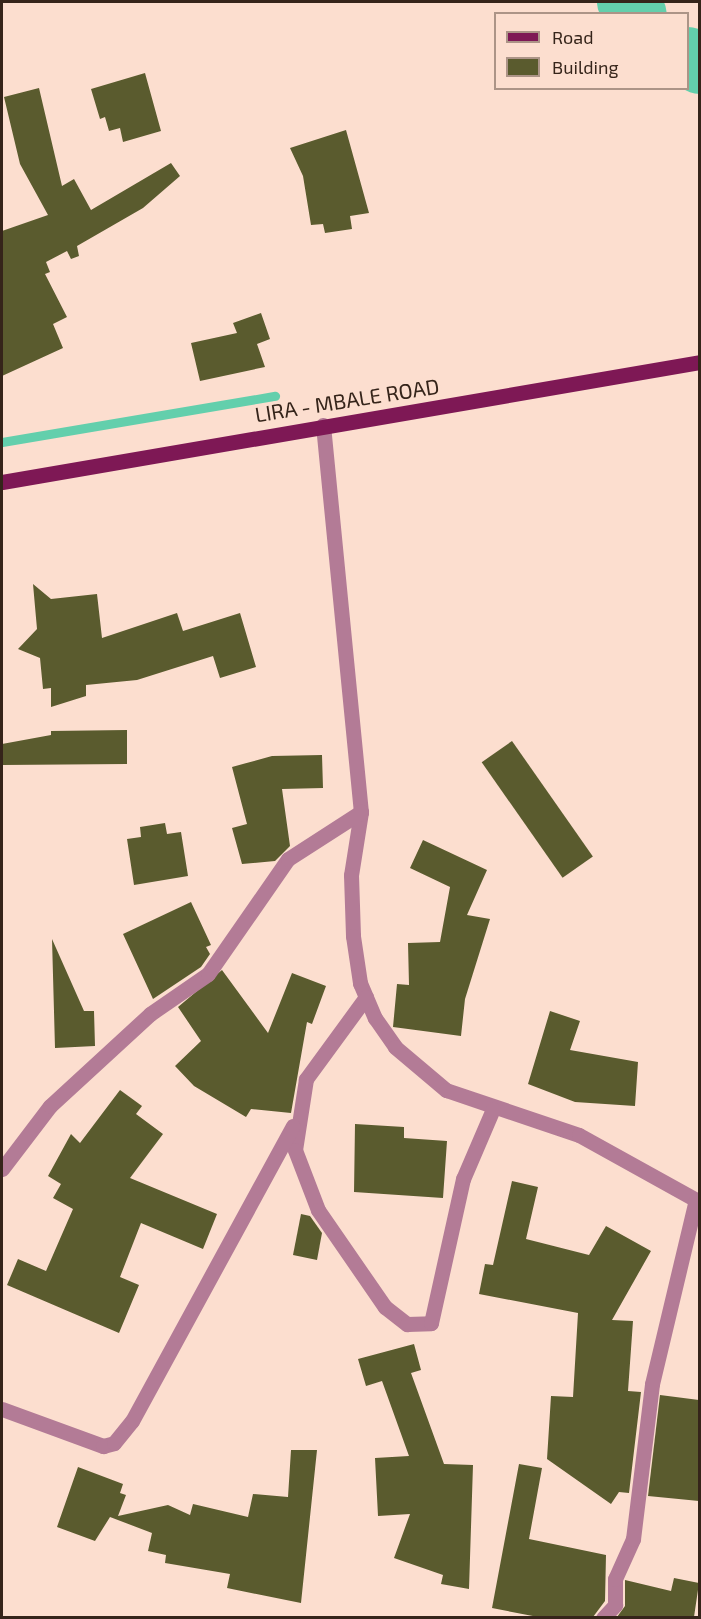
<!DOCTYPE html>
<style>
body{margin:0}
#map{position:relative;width:701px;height:1619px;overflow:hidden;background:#fcdecf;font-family:"Exo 2",sans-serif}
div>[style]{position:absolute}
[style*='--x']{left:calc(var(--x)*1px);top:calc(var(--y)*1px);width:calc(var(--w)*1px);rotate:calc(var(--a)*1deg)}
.stream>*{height:9px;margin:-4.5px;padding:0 4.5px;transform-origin:4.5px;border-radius:4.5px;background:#63cfac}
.river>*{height:56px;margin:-28px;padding:0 28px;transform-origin:28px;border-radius:28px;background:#63cfac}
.building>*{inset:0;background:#5a5b2e;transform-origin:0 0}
.minor>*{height:15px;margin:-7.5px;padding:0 7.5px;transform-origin:7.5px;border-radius:7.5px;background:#b37b96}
.major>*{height:15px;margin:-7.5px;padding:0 7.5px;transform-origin:7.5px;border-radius:7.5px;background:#7e1855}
span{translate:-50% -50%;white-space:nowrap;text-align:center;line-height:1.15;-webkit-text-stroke:6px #fcdecf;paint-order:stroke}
.street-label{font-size:21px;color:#35241a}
.frame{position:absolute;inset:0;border:3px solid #35241a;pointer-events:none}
.legend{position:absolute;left:494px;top:12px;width:195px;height:78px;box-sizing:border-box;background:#fcdecf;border:2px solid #ac9487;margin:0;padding:8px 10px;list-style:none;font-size:18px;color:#35241a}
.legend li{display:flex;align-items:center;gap:12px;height:30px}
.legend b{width:30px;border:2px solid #ac9487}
</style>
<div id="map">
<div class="stream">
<i style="--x:2;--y:442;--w:277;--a:-9.6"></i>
</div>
<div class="river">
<i style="--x:625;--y:2;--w:18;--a:41"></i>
<i style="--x:688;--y:55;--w:16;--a:43"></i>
</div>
<div class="building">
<i style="clip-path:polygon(145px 73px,161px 131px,123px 142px,120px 128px,109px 131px,105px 117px,100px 119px,91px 89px)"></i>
<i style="clip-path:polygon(39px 88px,62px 186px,74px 179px,91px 210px,171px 163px,180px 176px,143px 208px,77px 246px,79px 256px,71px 259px,67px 251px,46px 262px,50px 272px,45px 274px,67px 317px,53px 324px,63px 348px,2px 376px,2px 231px,48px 215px,20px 164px,4px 97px)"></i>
<i style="clip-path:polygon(346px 130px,369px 213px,350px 216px,352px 229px,325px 233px,323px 224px,311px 225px,303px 176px,290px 148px)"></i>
<i style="clip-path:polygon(261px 313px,270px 339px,257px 344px,265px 367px,200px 381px,191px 343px,237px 333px,233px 323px)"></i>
<i style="clip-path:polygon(33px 584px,51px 599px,97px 594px,102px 638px,177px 613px,183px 631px,240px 613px,256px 667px,220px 678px,213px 656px,137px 680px,86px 685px,86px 696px,51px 707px,51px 688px,43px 689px,40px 658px,18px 649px,37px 629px)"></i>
<i style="clip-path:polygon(127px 730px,127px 764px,2px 765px,2px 744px,51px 735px,51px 731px)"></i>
<i style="left:512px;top:741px;width:141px;height:37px;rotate:55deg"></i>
<i style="clip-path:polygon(322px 755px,323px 788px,282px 789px,290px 846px,275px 861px,242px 864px,232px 828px,247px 824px,232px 767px,272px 756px)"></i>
<i style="clip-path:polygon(165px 823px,167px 834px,181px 832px,188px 876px,134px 885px,127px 839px,141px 837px,140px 827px)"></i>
<i style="clip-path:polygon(423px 840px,487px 870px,467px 915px,490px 919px,465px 999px,461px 1036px,393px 1027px,397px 984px,409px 985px,408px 943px,440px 942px,450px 887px,410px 868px)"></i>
<i style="clip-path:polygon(191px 902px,211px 945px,206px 947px,210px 954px,201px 967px,153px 999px,123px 934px)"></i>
<i style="clip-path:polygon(52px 939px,84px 1011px,94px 1011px,95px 1046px,55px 1048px)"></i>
<i style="clip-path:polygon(222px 970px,268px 1033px,292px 973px,326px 986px,312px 1024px,307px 1022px,291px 1113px,251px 1109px,246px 1117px,194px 1086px,175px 1066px,201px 1041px,178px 1007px)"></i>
<i style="clip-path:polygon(550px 1011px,580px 1021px,570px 1050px,638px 1062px,635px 1106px,575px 1102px,528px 1084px)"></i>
<i style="clip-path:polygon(120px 1090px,142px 1106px,136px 1114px,163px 1134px,130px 1178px,217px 1214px,203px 1249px,141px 1223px,120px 1277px,139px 1285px,119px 1333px,7px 1285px,18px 1259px,46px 1271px,73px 1209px,53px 1198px,61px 1184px,48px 1176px,71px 1134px,80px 1143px)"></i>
<i style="clip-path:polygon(355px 1124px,404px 1127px,404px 1138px,447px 1141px,443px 1198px,354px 1192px)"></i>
<i style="clip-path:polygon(512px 1181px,538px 1187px,526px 1239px,589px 1255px,606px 1226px,651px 1251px,612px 1320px,633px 1321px,628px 1391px,641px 1392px,629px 1493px,619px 1492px,611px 1504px,547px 1459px,551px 1396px,573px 1397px,578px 1313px,479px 1294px,485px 1264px,493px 1265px)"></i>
<i style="clip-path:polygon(301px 1214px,310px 1216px,322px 1233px,317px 1260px,293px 1255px)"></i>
<i style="clip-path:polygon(414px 1344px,421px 1370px,411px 1373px,444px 1464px,473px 1465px,469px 1589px,441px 1584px,443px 1575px,394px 1558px,410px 1514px,378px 1516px,375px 1458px,409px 1456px,382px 1381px,366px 1386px,358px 1359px)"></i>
<i style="clip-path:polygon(660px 1395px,699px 1400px,699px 1501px,648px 1496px)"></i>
<i style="clip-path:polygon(291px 1450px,317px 1450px,301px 1603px,227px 1588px,230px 1574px,165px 1563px,166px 1555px,148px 1551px,152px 1533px,110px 1517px,95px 1541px,57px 1527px,78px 1467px,123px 1484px,120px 1493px,126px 1495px,118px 1516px,168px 1505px,190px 1515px,193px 1504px,248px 1517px,253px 1494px,288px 1497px)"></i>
<i style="clip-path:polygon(519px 1464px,542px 1468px,529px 1539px,606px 1555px,605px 1601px,593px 1617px,538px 1617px,492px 1608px)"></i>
<i style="clip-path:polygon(674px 1578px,699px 1583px,694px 1617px,617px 1617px,625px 1606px,625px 1580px,671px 1591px)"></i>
</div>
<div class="minor">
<i style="--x:323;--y:425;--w:389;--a:84.4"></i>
<i style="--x:361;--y:812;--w:64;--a:99"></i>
<i style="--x:351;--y:875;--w:61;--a:88.1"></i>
<i style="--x:353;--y:936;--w:48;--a:81.5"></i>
<i style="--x:360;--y:983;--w:38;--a:67"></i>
<i style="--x:375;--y:1018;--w:35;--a:55"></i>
<i style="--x:395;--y:1047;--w:67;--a:40.1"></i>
<i style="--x:446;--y:1090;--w:140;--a:18.7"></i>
<i style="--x:579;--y:1135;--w:138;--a:29"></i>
<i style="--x:366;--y:997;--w:102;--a:126.2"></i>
<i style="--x:306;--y:1079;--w:72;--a:98.8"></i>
<i style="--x:295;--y:1150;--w:64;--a:69"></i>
<i style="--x:318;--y:1210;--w:118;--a:55.4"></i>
<i style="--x:385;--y:1307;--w:28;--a:38"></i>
<i style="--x:407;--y:1324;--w:24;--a:-2"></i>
<i style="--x:431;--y:1323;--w:148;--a:-77.5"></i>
<i style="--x:463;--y:1179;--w:76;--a:-66.8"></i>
<i style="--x:2;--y:1169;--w:79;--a:-52.7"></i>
<i style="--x:50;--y:1106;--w:136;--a:-42.6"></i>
<i style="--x:150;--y:1014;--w:70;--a:-34.6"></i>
<i style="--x:208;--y:974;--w:140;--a:-55.2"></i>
<i style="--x:288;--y:859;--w:87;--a:-32.8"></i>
<i style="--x:2;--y:1409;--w:108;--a:20.1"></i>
<i style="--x:103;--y:1446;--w:11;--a:-15"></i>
<i style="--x:114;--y:1443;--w:28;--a:-51"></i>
<i style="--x:132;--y:1421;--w:336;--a:-61.4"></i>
<i style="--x:603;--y:1618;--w:18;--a:-47"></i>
<i style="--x:615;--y:1605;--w:26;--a:-90"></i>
<i style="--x:615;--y:1579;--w:44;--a:-65.8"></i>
<i style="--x:633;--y:1539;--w:156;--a:-83"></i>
<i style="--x:652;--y:1384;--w:189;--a:-76.6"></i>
</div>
<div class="major">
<i style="--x:2;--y:482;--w:708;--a:-9.75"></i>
</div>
<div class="street-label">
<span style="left:347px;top:400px;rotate:-9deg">LIRA - MBALE ROAD</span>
</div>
<div class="frame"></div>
<ul class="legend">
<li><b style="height:8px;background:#7e1855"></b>Road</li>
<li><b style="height:16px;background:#5a5b2e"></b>Building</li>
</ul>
</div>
